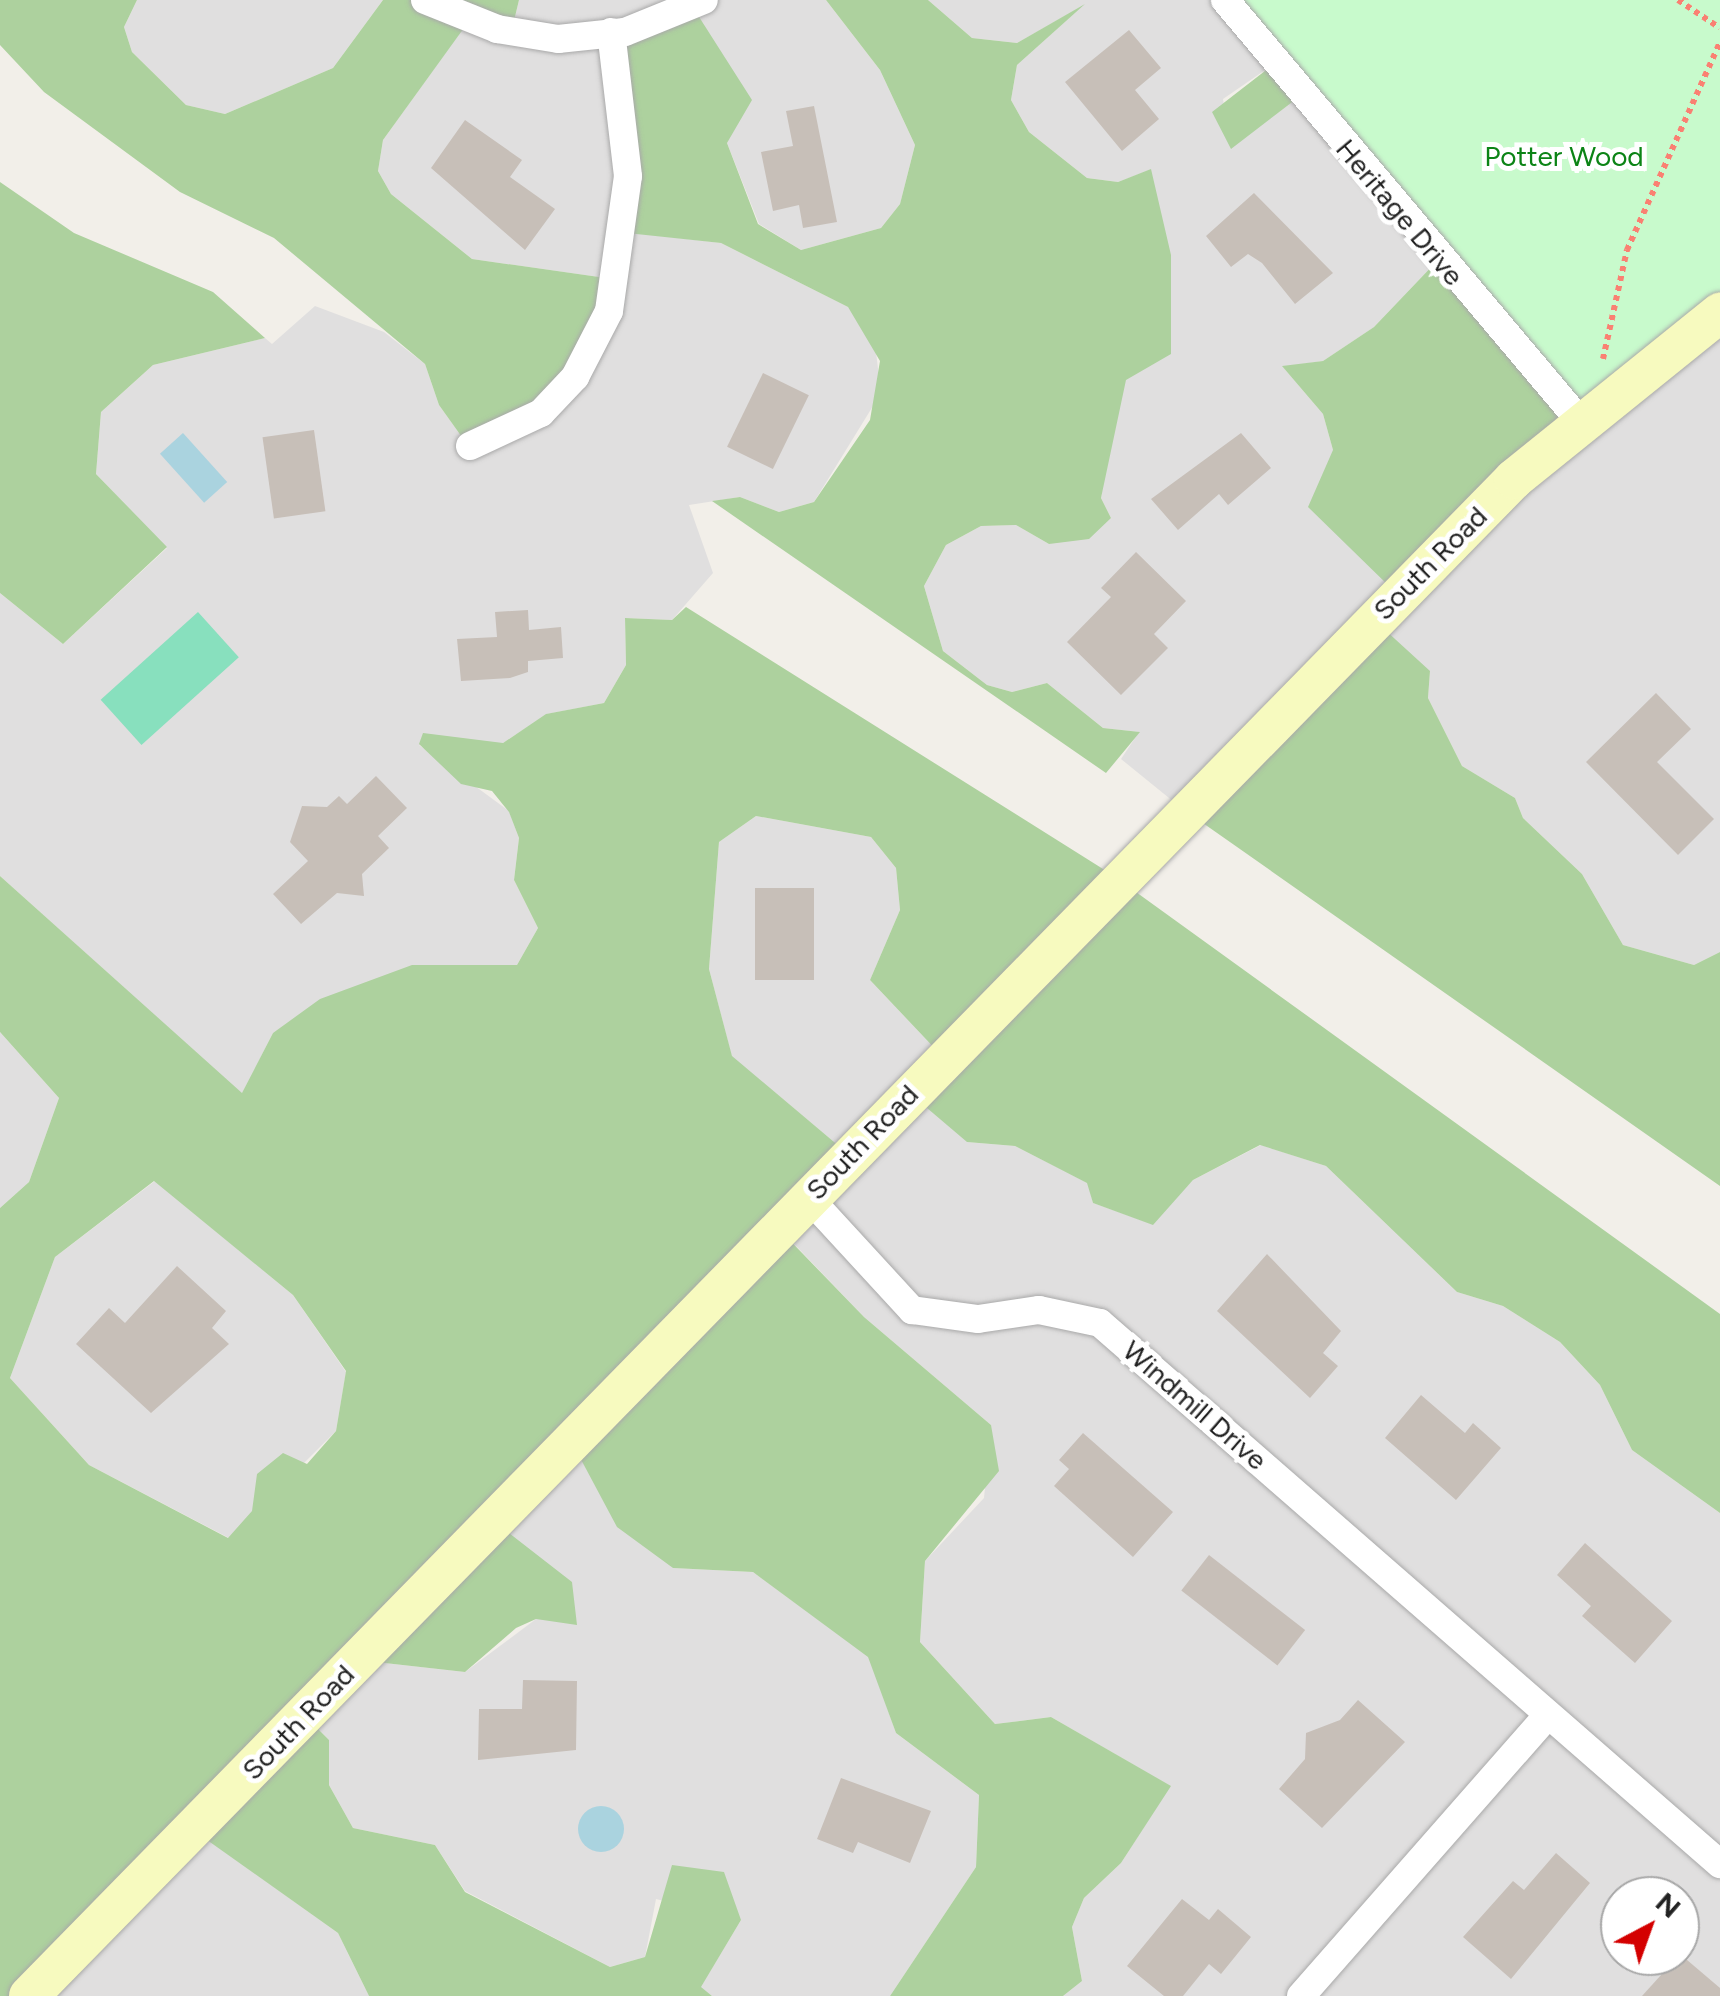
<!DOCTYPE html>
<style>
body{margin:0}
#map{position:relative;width:1720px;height:1996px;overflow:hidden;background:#f2efe9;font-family:Figtree,sans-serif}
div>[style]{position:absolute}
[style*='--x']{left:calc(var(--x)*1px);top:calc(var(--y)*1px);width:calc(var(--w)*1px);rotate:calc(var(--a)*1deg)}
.residential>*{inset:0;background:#e0dfdf}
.forest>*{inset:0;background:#add19e}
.park>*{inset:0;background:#c8facc}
.pitch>*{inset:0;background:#88e0be;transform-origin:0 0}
.water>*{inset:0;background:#aad3df;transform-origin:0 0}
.round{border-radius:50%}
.building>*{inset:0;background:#c7bfb8;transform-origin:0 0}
.path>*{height:6px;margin-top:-3px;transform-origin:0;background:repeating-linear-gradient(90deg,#fa8072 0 5px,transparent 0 10px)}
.roads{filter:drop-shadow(0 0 2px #a9a9a9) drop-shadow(0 0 2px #a9a9a9)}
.street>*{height:28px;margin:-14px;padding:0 14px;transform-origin:14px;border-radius:14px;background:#fff}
.secondary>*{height:40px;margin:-20px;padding:0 20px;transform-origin:20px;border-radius:20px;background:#f7fabf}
span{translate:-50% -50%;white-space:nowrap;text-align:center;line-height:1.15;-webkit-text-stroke:10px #fff;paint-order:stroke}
.park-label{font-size:28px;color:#0c8416}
.street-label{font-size:28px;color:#222}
.north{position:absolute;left:1600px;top:1876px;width:100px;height:100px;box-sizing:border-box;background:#fff;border:2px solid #a7a7a7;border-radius:50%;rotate:41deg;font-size:28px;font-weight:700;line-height:40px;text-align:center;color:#222}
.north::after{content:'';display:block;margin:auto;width:35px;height:45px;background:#d40000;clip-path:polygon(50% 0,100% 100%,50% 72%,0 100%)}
</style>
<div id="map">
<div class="residential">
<i style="clip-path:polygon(137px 0,383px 0,333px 68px,225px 114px,186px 105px,132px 52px,124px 27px)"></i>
<i style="clip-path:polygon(519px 0,826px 0,880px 70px,915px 145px,900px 204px,881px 228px,801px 250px,759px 224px,727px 143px,735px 119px,627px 232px,721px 243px,848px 307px,875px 344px,881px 393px,814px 502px,779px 512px,740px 497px,689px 505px,713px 573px,672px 620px,625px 618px,626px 665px,604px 703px,547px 714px,503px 743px,419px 745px,509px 811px,519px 838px,514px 880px,538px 928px,517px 965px,273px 1033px,242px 1094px,0 876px,0 593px,63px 644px,167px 548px,96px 474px,101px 412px,153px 365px,265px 338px,272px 344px,315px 306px,384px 332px,425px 364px,439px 405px,469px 447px,613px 279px,472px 259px,391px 194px,378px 171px,383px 140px,469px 20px,513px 25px)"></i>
<i style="clip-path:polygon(928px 0,1231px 0,1274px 64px,1223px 99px,1231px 148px,1304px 92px,1437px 261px,1374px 327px,1323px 361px,1283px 367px,1323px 414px,1333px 450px,1720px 310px,1720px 952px,1694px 965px,1623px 945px,1582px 874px,1523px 818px,1515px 798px,1462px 766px,1428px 698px,1430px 671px,1174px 802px,1121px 759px,1139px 732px,1103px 728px,1047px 683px,1012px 692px,987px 685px,943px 651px,924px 586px,946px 545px,981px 526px,1016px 525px,1049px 544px,1111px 518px,1101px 498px,1151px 180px,1150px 170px,1118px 182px,1087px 178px,1029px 132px,1011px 100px,1017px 65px,1081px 7px,1017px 43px,972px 38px)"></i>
<i style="clip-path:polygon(evenodd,756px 816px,871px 837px,896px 868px,900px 910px,870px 980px,940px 1054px,967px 1142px,1015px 1146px,1088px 1183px,1093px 1203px,1152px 1224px,1193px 1180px,1261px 1145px,1326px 1166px,1457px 1292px,1503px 1306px,1560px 1342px,1600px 1385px,1632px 1450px,1720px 1513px,1720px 1996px,1063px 1996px,1082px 1981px,1072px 1927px,1084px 1898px,1121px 1863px,1170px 1786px,1051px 1717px,995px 1724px,920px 1642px,925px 1561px,984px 1498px,991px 1425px,864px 1317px,775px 1224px,840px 1147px,732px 1057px,709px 969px,719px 842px,756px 816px,1620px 1896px,1680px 1896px,1680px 1956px,1620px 1956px,1620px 1896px)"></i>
<i style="clip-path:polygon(0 1032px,59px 1098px,29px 1182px,0 1208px)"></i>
<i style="clip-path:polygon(155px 1181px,293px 1295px,346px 1372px,336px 1431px,229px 1538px,89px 1465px,10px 1378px,55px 1257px)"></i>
<i style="clip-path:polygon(570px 1436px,673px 1568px,753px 1572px,869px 1657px,896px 1733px,979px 1795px,976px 1867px,890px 1996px,712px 1996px,700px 1988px,741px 1920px,656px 1899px,645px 1957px,610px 1967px,465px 1891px,435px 1845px,353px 1828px,329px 1785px,329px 1740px,304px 1715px,358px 1660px,465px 1672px,536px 1619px,486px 1515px)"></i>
<i style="clip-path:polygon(193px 1829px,338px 1933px,369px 1996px,31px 1996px)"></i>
</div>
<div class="forest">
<i style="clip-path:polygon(0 0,137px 0,124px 27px,132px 52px,186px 105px,225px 114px,333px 68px,383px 0,519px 0,513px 25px,469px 21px,383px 140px,378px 171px,391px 194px,472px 259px,613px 279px,576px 373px,469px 447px,439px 405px,425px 364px,274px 238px,180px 192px,44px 92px,0 45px)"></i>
<i style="clip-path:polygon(826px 0,928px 0,972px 38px,1017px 43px,1085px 4px,1017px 65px,1011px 100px,1029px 132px,1087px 178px,1118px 182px,1151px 169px,1171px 255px,1171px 354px,1126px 380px,1101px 498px,1111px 518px,1089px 539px,1049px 544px,1016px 525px,981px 526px,946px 545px,924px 586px,943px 651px,987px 685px,1012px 692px,1047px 683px,1103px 728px,1140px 732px,1106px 773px,712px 501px,740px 497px,779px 512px,814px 502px,870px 420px,880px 361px,848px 307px,721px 243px,627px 233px,616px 27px,694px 9px,752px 100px,727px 143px,758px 224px,801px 250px,881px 228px,900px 204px,915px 145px,880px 70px)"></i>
<i style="clip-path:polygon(1720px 0,1720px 310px,1391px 588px,1308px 507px,1333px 450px,1323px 414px,1282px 366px,1323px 361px,1374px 327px,1437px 261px,1304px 93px,1231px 149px,1212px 112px,1274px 64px)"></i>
<i style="clip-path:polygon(0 182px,74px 233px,213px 292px,265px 338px,153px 365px,101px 412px,96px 474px,167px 547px,63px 644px,0 593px)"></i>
<i style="clip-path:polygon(evenodd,686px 607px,1111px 874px,1720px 1314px,1720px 1513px,1632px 1450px,1600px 1385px,1560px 1342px,1503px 1306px,1457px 1292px,1326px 1166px,1260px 1145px,1193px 1180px,1153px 1225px,1093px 1203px,1087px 1183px,1015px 1146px,967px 1142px,907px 1091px,940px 1054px,870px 980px,900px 910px,896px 868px,871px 837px,756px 816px,719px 842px,709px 969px,732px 1056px,840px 1147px,775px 1225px,864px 1317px,991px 1425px,999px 1471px,925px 1561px,920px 1642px,995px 1724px,1051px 1717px,1171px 1786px,1121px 1863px,1084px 1898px,1072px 1927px,1082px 1981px,1063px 1996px,890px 1996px,976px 1867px,979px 1795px,896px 1733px,868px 1657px,753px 1572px,673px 1568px,617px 1527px,569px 1437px,486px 1515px,572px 1582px,577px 1625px,536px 1619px,516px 1628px,465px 1672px,358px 1660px,304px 1715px,329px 1740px,329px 1785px,353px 1828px,435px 1845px,465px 1892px,610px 1967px,645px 1957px,672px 1865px,724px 1872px,741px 1920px,701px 1987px,712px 1996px,369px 1996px,338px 1933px,193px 1830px,31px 1996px,0 1996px,0 1208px,29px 1182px,59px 1098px,0 1032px,0 876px,242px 1093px,273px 1033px,320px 999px,412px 965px,517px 965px,538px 928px,514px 880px,519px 838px,509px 812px,492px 791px,461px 784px,419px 744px,423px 733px,503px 743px,546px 714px,604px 703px,626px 665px,625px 618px,672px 620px,686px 607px,154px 1181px,293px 1295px,346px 1371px,336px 1431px,307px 1464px,283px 1453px,257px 1474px,252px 1511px,228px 1538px,89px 1465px,10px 1378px,55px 1257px,154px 1181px)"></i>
<i style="clip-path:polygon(1372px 618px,1430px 671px,1428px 698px,1462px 766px,1515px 798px,1523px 818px,1582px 874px,1623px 945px,1694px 965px,1720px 952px,1720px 1186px,1190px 814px)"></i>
</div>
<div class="park">
<i style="clip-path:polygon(1235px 0,1720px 0,1720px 315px,1579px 420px)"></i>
</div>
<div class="pitch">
<i style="left:198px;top:612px;width:61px;height:131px;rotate:48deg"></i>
</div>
<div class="water">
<i style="left:183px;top:433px;width:66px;height:31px;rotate:48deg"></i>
<i class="round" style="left:578px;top:1806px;width:46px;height:46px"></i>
</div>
<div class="building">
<i style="clip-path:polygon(1129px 30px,1161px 68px,1135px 90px,1159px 119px,1122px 151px,1065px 82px)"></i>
<i style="clip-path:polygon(814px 106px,837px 222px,803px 228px,799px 205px,773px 211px,761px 152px,793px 146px,786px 111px)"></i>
<i style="clip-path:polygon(465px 120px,522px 160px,510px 177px,555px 209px,525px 250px,431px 168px)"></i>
<i style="clip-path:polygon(1254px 193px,1333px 273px,1295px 304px,1262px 263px,1248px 254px,1231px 267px,1206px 236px)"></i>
<i style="left:763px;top:373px;width:51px;height:82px;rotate:26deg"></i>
<i style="left:314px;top:430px;width:82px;height:52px;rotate:82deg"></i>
<i style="clip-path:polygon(1241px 433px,1271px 468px,1228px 505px,1219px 494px,1178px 530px,1151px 499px)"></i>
<i style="clip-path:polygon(1136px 552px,1186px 601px,1154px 634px,1168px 648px,1121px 695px,1067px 642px,1111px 597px,1101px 588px)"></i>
<i style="clip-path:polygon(528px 610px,529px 630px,561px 627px,563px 658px,528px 661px,528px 672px,510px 678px,461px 681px,457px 639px,497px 637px,495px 612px)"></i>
<i style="clip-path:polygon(1656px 693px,1691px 729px,1657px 762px,1714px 819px,1678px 855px,1586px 762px)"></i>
<i style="clip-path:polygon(376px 776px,407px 808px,378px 836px,389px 848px,362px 874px,364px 896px,337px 893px,301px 924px,273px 894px,308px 861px,290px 842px,302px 806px,327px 807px,339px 796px,347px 804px)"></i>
<i style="left:755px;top:888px;width:59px;height:92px"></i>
<i style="clip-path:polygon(1267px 1254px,1341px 1331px,1323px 1353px,1338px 1366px,1310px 1398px,1217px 1311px)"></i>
<i style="clip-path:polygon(177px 1266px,226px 1311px,212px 1328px,229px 1344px,151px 1413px,76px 1344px,109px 1308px,125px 1323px)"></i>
<i style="clip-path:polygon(1421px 1395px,1465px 1433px,1473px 1423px,1501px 1448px,1456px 1500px,1385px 1438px)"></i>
<i style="clip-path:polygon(1083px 1433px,1173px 1512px,1133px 1557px,1054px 1486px,1069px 1469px,1059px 1460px)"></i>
<i style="clip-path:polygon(1585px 1543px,1672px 1621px,1635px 1663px,1582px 1616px,1591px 1606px,1557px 1575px)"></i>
<i style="left:1209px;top:1555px;width:122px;height:45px;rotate:38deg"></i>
<i style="clip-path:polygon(523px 1680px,577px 1681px,576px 1750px,478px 1760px,479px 1709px,522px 1709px)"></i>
<i style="clip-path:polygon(1358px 1700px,1405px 1742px,1322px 1828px,1279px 1789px,1305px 1759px,1306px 1733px,1340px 1720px)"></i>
<i style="clip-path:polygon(841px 1778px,931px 1811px,910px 1863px,858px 1842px,853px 1853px,817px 1839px)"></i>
<i style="clip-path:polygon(1556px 1853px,1590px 1883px,1511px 1979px,1463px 1937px,1513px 1881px,1524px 1890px)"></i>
<i style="clip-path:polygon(1182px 1899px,1209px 1920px,1218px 1909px,1251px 1937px,1221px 1974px,1209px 1964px,1183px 1996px,1164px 1996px,1127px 1966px)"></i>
<i style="clip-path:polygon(1680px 1954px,1720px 1988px,1720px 1996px,1642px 1996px)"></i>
</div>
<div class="path">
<i style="--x:1678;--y:0;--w:50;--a:33.7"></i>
<i style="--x:1603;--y:359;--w:112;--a:-77.6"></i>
<i style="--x:1627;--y:250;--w:228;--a:-65.9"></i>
</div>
<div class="roads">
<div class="street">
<i style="--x:425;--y:0;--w:78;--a:21.9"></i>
<i style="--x:497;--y:29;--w:62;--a:9.3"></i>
<i style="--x:558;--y:39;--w:67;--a:-6"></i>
<i style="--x:625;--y:32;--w:85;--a:-22.1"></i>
<i style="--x:1225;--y:0;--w:549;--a:49.87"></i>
<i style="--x:470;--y:446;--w:78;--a:-24.9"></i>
<i style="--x:541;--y:413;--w:50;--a:-46.6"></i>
<i style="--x:575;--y:377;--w:74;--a:-62.7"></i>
<i style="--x:609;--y:311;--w:136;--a:-82"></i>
<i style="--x:628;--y:176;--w:145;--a:-96.7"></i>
<i style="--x:808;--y:1197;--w:154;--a:47.4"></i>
<i style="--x:912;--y:1310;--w:67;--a:7.8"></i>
<i style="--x:978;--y:1319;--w:62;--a:-8.4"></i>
<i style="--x:1039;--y:1310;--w:62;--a:12"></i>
<i style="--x:1100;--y:1323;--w:823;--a:41.11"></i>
<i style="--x:1301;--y:1996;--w:374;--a:-48.7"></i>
</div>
<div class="secondary">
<i style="--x:29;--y:1996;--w:2123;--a:-45.61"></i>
<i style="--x:1514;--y:479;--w:265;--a:-38.9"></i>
</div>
</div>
<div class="park-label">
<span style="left:1564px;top:156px">Potter Wood</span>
</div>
<div class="street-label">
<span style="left:1400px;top:212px;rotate:50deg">Heritage Drive</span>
<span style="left:1430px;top:563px;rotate:-45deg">South Road</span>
<span style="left:862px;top:1142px;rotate:-46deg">South Road</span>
<span style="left:1195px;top:1405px;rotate:41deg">Windmill Drive</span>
<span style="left:298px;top:1722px;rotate:-46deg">South Road</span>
</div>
<div class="north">N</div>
</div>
